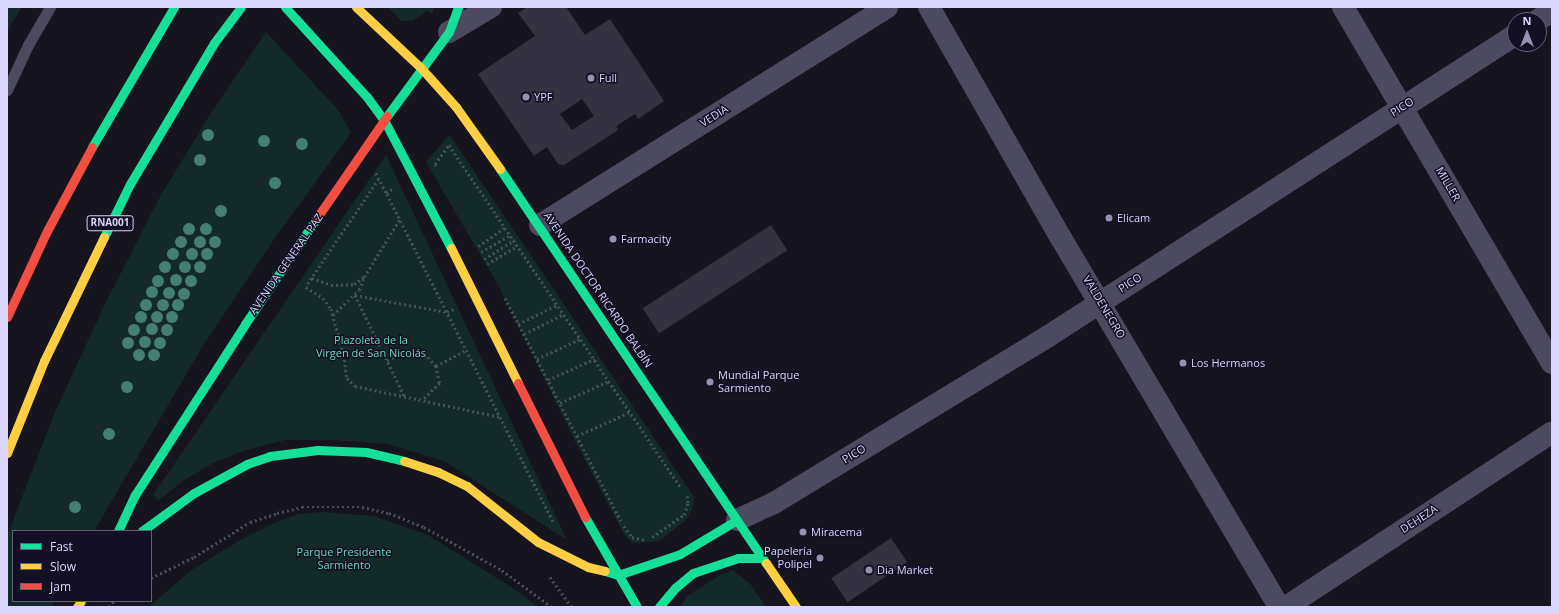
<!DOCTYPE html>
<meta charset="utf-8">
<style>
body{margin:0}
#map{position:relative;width:1559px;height:614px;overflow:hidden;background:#16141f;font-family:"Open Sans",sans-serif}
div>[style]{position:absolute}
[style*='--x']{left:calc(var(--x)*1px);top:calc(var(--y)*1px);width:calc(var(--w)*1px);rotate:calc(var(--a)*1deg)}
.green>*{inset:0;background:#142a29}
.building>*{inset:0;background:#343241;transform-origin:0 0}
.path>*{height:2.5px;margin-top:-1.25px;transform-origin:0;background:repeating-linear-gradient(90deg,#45505c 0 2px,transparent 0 5px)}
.lane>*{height:11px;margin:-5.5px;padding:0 5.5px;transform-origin:5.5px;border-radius:5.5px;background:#4b4a5f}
.street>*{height:22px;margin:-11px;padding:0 11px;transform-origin:11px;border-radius:11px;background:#4b4a5f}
.fast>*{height:9px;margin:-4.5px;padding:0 4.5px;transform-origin:4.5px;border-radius:4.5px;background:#16e098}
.slow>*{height:9px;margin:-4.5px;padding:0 4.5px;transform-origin:4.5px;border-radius:4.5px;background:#ffcf43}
.jam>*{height:9px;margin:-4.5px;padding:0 4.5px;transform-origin:4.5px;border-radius:4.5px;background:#f24e42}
.trees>*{width:12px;height:12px;margin:-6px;border-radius:50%;background:#437f74}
.dots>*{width:11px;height:11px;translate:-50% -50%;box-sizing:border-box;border:2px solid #131023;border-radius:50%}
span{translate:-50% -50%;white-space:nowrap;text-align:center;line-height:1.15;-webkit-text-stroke:3px #131023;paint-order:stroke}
.shield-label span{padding:1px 3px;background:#131023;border:1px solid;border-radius:3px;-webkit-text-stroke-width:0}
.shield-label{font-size:10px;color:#d9d5fc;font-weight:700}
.poi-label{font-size:11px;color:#d9d5fc}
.left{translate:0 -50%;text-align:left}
.right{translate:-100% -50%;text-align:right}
.street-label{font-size:11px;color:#d9d5fc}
.park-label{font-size:11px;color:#67d7b9}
.frame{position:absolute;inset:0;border:8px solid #d9d5fc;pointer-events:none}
.legend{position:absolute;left:12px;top:530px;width:140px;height:72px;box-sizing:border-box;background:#131023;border:1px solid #625f7a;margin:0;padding:5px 7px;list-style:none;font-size:12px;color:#d9d5fc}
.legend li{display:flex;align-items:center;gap:8px;height:20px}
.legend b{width:20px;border:1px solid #625f7a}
.north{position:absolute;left:1507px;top:12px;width:40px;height:40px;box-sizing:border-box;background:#131023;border:1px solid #625f7a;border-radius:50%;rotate:0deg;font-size:11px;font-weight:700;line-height:16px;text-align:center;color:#d9d5fc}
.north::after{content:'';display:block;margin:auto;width:14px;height:18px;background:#9591af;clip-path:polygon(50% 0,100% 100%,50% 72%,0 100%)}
</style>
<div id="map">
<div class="green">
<i style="clip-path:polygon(7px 7px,22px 7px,7px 31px)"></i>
<i style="clip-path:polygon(387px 7px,434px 7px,434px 8px,432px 14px,427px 11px,412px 21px,402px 21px)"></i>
<i style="clip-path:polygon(266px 32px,339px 111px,351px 133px,275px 238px,204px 344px,94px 531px,13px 531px,13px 601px,55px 601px,51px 607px,7px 607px,7px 536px,55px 412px,104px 306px,161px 195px,211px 113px)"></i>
<i style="clip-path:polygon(448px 136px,451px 137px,694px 497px,692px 510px,686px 520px,659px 541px,633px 543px,624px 534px,577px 445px,498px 285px,426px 162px)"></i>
<i style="clip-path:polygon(386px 155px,567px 540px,444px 461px,387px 444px,331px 440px,285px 440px,243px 451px,211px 464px,183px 481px,158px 501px,153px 495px)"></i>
<i style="clip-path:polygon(323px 512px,374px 516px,428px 535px,513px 588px,538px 607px,149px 607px,190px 571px,242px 539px,276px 522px,298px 514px)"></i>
<i style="clip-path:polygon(733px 570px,751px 585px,766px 607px,680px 607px,687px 596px,720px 575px)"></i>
</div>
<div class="building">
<i style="clip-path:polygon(evenodd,527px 7px,566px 7px,585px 35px,610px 19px,664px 101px,638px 119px,635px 114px,616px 126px,618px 130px,564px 165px,558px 164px,547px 147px,534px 156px,478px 74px,535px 36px,518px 13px,527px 7px,582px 99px,594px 116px,572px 130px,560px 114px,582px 99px)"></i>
<i style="left:771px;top:225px;width:30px;height:153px;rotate:57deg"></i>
<i style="left:891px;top:538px;width:29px;height:72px;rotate:56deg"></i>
</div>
<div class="path">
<i style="--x:436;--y:166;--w:2;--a:-117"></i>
<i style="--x:435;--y:164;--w:24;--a:-54"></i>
<i style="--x:449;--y:145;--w:412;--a:55.9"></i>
<i style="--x:376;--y:173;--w:24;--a:62"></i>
<i style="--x:387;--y:194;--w:9;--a:-49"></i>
<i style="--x:379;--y:179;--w:130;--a:124.1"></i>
<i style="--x:306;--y:287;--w:20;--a:33"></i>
<i style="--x:323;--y:298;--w:14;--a:54"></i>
<i style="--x:331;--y:309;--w:48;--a:74.2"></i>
<i style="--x:344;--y:355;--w:23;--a:83"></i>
<i style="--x:347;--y:378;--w:11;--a:45"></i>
<i style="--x:355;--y:386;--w:149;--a:12"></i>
<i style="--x:387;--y:194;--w:369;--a:63.1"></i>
<i style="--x:478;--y:246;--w:32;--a:-34"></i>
<i style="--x:481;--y:252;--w:34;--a:-30"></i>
<i style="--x:484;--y:259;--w:36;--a:-32"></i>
<i style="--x:487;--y:264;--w:35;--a:-31"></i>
<i style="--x:312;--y:278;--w:20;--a:20"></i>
<i style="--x:331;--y:285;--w:23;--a:-2"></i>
<i style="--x:354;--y:284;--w:12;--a:-35"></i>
<i style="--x:364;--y:277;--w:68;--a:-58.2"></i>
<i style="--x:355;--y:295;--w:94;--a:10.5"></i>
<i style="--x:447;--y:312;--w:10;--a:-24"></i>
<i style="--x:355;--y:295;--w:114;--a:63.9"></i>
<i style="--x:505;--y:298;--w:251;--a:62.5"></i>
<i style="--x:333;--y:315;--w:36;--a:-44"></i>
<i style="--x:359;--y:290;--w:14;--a:-69"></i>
<i style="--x:518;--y:324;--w:43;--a:-26"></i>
<i style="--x:524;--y:334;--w:45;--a:-26.6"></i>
<i style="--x:537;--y:359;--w:47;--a:-24.9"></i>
<i style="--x:387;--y:361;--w:12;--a:-31"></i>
<i style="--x:397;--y:355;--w:18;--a:-3"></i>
<i style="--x:415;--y:354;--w:13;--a:13"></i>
<i style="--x:428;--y:357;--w:12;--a:48"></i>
<i style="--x:436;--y:366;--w:17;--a:77"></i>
<i style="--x:440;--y:383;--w:24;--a:135"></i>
<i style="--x:436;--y:366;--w:34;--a:-28"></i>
<i style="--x:548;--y:380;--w:51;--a:-24.5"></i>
<i style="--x:560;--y:403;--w:54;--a:-24.2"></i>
<i style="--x:577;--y:436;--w:58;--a:-24.4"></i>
<i style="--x:624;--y:526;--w:14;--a:54"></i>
<i style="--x:632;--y:537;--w:13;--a:13"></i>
<i style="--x:652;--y:537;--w:39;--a:-35"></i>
<i style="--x:684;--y:515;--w:13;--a:-72"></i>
<i style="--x:688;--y:503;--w:7;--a:-98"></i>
<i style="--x:550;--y:577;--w:37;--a:54"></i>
<i style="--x:151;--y:578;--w:48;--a:-26"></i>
<i style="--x:194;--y:557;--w:66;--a:-32"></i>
<i style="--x:250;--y:522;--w:28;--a:-18"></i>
<i style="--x:277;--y:513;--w:26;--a:-13"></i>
<i style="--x:302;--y:507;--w:60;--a:0"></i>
<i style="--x:362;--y:507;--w:28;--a:13"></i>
<i style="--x:389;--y:513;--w:38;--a:22"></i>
<i style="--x:424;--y:527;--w:89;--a:28.9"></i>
<i style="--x:502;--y:570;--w:62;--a:36.5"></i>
<i style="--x:109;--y:607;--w:8;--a:-50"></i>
</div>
<div class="lane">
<i style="--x:7;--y:90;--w:50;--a:-65"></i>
<i style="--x:28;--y:45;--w:44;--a:-59.9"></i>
</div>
<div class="street">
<i style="--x:929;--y:7;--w:266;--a:60.3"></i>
<i style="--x:1061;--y:238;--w:429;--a:59.4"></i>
<i style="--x:1343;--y:7;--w:413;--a:59.6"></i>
<i style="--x:1538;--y:20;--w:17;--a:-33"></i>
<i style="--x:449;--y:32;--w:49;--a:-30.8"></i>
<i style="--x:540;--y:225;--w:410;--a:-32.1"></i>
<i style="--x:737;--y:520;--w:41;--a:-24.7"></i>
<i style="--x:774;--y:503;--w:320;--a:-31.3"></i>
<i style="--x:1047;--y:337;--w:557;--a:-32.83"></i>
<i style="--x:1286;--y:607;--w:318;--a:-33.3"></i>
</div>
<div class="fast">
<i style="--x:285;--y:7;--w:122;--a:47.7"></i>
<i style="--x:367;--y:97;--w:29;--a:54"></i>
<i style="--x:384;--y:120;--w:144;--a:62.4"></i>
<i style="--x:449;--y:32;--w:27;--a:-70"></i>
<i style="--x:387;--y:116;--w:104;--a:-53.6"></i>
<i style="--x:92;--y:147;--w:162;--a:-59.6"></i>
<i style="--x:500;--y:169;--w:475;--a:56"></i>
<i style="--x:104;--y:237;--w:59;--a:-63.9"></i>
<i style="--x:130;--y:184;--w:164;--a:-59.2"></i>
<i style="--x:214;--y:43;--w:45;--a:-53.1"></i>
<i style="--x:585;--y:517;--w:104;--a:60"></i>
<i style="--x:118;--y:531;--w:40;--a:-65"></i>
<i style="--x:135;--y:495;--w:203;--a:-57.2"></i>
<i style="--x:245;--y:324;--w:127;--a:-55.9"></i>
<i style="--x:142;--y:531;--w:64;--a:-36.2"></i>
<i style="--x:194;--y:493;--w:60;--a:-28.7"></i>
<i style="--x:247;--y:464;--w:24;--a:-19"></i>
<i style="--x:270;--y:456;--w:48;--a:-7.1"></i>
<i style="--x:318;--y:450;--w:48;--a:2.4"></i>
<i style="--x:366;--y:452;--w:39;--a:13"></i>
<i style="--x:605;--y:571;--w:14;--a:17"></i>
<i style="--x:618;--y:575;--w:65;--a:-18.7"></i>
<i style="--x:680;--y:554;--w:66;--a:-30.8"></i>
<i style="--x:659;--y:607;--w:25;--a:-50"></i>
<i style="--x:675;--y:588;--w:23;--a:-40"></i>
<i style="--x:693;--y:573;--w:47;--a:-18.4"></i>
<i style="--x:738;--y:558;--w:23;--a:0"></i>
</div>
<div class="slow">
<i style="--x:356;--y:7;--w:91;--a:43.2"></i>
<i style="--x:422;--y:69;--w:51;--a:48.2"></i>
<i style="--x:456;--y:107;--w:76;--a:54.6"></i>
<i style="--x:451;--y:248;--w:151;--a:63.6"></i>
<i style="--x:7;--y:453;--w:99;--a:-68.1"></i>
<i style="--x:44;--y:361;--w:138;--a:-64.2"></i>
<i style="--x:404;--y:461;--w:36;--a:18"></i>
<i style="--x:438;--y:472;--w:32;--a:26"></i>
<i style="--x:467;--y:486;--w:90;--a:38.3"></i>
<i style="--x:538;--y:542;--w:56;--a:26.6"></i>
<i style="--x:588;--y:567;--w:17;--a:13"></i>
<i style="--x:766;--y:563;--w:53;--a:55.7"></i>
<i style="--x:77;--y:607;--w:7;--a:-56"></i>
</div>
<div class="jam">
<i style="--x:316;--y:219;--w:125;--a:-55.4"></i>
<i style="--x:7;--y:317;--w:95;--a:-65.1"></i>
<i style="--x:47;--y:231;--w:95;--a:-61.8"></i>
<i style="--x:518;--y:383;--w:150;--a:63.4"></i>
</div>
<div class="trees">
<i style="left:208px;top:135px"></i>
<i style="left:264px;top:141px"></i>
<i style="left:302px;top:144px"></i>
<i style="left:200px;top:160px"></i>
<i style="left:275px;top:183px"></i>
<i style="left:221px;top:211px"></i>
<i style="left:189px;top:229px"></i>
<i style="left:206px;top:229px"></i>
<i style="left:181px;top:242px"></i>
<i style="left:200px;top:242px"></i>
<i style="left:215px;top:242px"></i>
<i style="left:173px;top:254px"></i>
<i style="left:192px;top:254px"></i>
<i style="left:207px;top:254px"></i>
<i style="left:165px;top:267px"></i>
<i style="left:185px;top:267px"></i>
<i style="left:200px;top:267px"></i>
<i style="left:176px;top:280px"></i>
<i style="left:158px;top:281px"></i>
<i style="left:191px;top:281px"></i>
<i style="left:152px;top:292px"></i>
<i style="left:169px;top:293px"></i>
<i style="left:184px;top:294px"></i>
<i style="left:146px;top:305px"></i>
<i style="left:163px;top:305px"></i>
<i style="left:178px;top:305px"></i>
<i style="left:141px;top:317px"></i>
<i style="left:157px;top:317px"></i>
<i style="left:172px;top:317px"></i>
<i style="left:152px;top:329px"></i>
<i style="left:134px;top:330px"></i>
<i style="left:167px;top:330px"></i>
<i style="left:145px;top:342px"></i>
<i style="left:128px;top:343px"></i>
<i style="left:160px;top:343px"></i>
<i style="left:139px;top:355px"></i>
<i style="left:154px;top:355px"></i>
<i style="left:127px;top:387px"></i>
<i style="left:109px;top:434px"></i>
<i style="left:75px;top:507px"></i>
</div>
<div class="dots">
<i style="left:591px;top:78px;background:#9591af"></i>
<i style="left:526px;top:97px;background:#9591af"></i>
<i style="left:1109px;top:218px;background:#9591af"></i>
<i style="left:613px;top:239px;background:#9591af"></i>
<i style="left:1183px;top:363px;background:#9591af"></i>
<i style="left:710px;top:382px;background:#9591af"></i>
<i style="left:803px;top:532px;background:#9591af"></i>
<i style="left:820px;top:558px;background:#9591af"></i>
<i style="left:869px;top:570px;background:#9591af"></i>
</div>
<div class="shield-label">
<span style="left:110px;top:223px">RNA001</span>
</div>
<div class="poi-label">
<span class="left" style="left:599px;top:78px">Full</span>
<span class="left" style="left:534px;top:97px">YPF</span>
<span class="left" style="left:1117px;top:218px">Elicam</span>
<span class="left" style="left:621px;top:239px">Farmacity</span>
<span class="left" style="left:1191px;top:363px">Los Hermanos</span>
<span class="left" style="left:718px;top:382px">Mundial Parque<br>Sarmiento</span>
<span class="left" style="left:811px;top:532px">Miracema</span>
<span class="right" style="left:812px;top:558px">Papelería<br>Polipel</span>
<span class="left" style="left:877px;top:570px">Dia Market</span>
</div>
<div class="street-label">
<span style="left:1402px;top:107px;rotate:-33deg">PICO</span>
<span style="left:714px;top:116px;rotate:-32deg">VEDIA</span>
<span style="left:1448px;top:184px;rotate:60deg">MILLER</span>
<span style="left:286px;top:264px;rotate:-55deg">AVENIDA GENERAL PAZ</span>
<span style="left:1130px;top:283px;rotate:-33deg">PICO</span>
<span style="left:598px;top:290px;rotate:56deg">AVENIDA DOCTOR RICARDO BALBÍN</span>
<span style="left:1104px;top:307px;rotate:59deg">VALDENEGRO</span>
<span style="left:854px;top:454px;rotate:-31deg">PICO</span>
<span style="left:1419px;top:519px;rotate:-33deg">DEHEZA</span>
</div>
<div class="park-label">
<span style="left:371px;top:347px">Plazoleta de la<br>Virgen de San Nicolás</span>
<span style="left:344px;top:559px">Parque Presidente<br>Sarmiento</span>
</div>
<div class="frame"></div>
<ul class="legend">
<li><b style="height:5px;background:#16e098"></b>Fast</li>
<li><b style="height:5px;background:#ffcf43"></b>Slow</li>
<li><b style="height:5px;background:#f24e42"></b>Jam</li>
</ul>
<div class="north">N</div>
</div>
